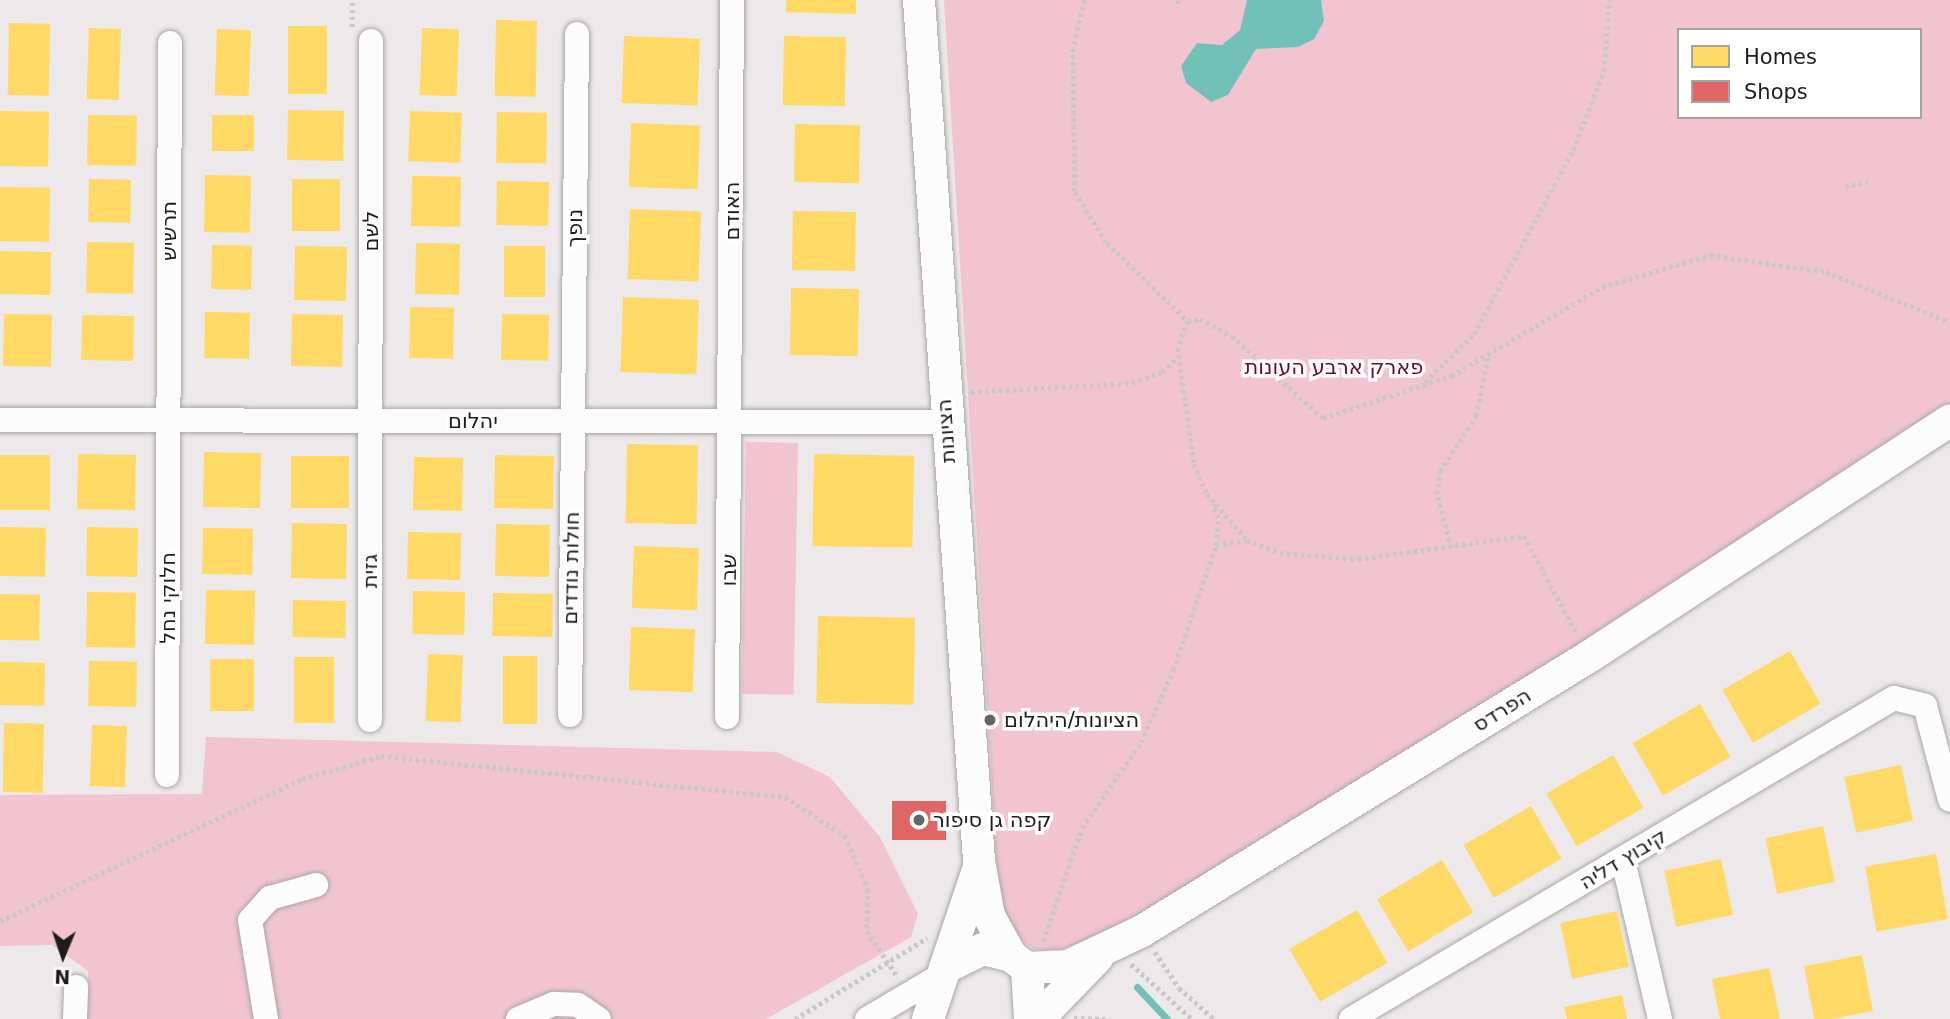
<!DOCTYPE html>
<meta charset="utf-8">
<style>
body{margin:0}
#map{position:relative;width:1950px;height:1019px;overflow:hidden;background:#ede8ea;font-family:"DejaVu Sans",Heebo,sans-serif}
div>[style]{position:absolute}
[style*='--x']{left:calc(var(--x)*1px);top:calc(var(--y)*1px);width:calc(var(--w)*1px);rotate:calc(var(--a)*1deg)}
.green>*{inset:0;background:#f1c4d0;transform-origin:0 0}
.water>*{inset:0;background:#72c1b8}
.homes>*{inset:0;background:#ffd966;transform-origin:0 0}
.shops>*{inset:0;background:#e06666;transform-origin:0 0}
.stream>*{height:7px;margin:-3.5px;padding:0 3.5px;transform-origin:3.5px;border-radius:3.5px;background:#72c1b8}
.path>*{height:4.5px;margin-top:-2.25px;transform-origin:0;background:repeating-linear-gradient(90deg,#c9c8c8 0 3.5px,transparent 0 7px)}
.roads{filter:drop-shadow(0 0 2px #a9a6a7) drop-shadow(0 0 2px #a9a6a7)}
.minor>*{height:24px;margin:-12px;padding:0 12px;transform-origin:12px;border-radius:12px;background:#fcfcfc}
.tertiary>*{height:32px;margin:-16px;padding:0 16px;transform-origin:16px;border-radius:16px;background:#fcfcfc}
.dots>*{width:19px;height:19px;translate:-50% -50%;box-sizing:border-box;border:4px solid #fff;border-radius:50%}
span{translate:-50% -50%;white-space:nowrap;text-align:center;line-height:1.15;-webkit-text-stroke:7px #fff;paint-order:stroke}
.street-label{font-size:21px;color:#1e1c1c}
.park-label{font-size:21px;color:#690b32}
.poi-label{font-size:21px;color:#1e1c1c}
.left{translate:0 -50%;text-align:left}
.legend{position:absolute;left:1677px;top:28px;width:245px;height:91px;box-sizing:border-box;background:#fff;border:2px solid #a5a4a4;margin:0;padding:9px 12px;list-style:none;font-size:21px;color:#1e1c1c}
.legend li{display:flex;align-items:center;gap:14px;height:35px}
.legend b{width:35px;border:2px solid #a5a4a4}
.north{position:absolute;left:28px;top:921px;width:70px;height:70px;-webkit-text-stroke:5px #fff;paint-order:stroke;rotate:182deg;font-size:19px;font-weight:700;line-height:28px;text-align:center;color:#1e1c1c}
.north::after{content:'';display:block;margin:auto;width:24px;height:32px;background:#1e1c1c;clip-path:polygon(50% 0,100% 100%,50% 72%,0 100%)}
</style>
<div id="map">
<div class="green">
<i style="clip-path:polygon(evenodd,944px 0,1950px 0,1950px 417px,1133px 924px,1058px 950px,1034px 949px,1021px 940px,999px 902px,944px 0,1679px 30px,1920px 30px,1920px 117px,1679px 117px,1679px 30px)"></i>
<i style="left:746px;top:442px;width:52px;height:252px;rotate:1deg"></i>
<i style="clip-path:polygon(206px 737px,777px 752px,830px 777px,880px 837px,918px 914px,911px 937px,766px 1019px,87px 1019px,88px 971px,52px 945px,0 946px,0 795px,202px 794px)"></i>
</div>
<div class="water">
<i style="clip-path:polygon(1247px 0,1321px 0,1324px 21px,1314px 39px,1298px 47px,1256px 49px,1228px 95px,1211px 102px,1186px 83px,1181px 66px,1197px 43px,1222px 45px,1240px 30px)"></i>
</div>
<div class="homes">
<i style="clip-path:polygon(786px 0,856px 0,856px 14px,786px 12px)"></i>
<i style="left:496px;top:20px;width:41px;height:76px;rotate:1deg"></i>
<i style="left:9px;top:23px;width:41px;height:72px;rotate:1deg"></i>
<i style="left:288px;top:26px;width:39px;height:68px"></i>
<i style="left:89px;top:28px;width:32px;height:71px;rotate:2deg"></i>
<i style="left:422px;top:28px;width:37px;height:67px;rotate:2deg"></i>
<i style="left:217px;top:29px;width:34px;height:66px;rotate:2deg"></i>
<i style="left:624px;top:36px;width:76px;height:67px;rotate:2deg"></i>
<i style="left:784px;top:36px;width:62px;height:69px;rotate:1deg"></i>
<i style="left:288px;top:110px;width:56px;height:50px;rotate:1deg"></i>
<i style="left:0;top:111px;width:49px;height:55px;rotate:1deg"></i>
<i style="left:410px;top:111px;width:52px;height:50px;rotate:2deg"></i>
<i style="left:497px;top:112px;width:50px;height:51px;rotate:1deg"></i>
<i style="left:88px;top:115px;width:49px;height:50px;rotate:1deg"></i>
<i style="left:212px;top:115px;width:42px;height:36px"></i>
<i style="left:631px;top:123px;width:69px;height:64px;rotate:2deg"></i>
<i style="left:795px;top:124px;width:65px;height:58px;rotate:1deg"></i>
<i style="left:205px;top:175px;width:46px;height:57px;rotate:1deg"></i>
<i style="left:412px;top:176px;width:49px;height:50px;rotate:1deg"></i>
<i style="left:89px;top:179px;width:42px;height:43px;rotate:1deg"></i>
<i style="left:292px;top:179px;width:48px;height:52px"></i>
<i style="left:497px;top:181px;width:52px;height:44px;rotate:1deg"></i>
<i style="left:0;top:187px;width:50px;height:54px;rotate:1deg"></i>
<i style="left:630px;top:209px;width:71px;height:70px;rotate:2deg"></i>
<i style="left:793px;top:211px;width:63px;height:59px;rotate:1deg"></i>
<i style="left:87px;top:242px;width:47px;height:51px;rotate:1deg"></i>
<i style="left:416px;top:243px;width:44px;height:51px;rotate:1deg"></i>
<i style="left:212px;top:245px;width:40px;height:44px;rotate:1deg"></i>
<i style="left:295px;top:246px;width:52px;height:54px;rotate:1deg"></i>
<i style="left:504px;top:246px;width:41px;height:51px"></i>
<i style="left:0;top:251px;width:51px;height:43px;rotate:1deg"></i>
<i style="left:791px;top:288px;width:68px;height:67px;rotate:1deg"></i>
<i style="left:623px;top:297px;width:76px;height:75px;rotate:2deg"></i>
<i style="left:410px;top:307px;width:44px;height:51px;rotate:1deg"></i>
<i style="left:205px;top:312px;width:45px;height:46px;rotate:1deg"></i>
<i style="left:4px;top:314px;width:48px;height:52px;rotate:1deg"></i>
<i style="left:292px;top:314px;width:51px;height:52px;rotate:1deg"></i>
<i style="left:502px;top:314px;width:47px;height:46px;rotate:1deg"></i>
<i style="left:82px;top:315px;width:52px;height:45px;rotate:1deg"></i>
<i style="left:627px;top:444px;width:71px;height:79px;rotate:1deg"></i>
<i style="left:204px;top:452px;width:57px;height:55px;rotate:1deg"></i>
<i style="left:78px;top:454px;width:58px;height:55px;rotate:1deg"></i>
<i style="left:814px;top:454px;width:100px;height:92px;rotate:1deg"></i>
<i style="left:0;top:455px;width:50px;height:55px"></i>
<i style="left:495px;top:455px;width:59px;height:53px;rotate:1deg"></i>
<i style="left:291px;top:456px;width:58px;height:52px"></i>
<i style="left:414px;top:457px;width:49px;height:53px;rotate:1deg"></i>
<i style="left:292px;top:523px;width:55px;height:55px;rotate:1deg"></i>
<i style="left:496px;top:524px;width:54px;height:52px;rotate:1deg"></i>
<i style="left:0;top:527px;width:46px;height:49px;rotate:1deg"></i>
<i style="left:87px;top:527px;width:51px;height:49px;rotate:1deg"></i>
<i style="left:203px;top:528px;width:50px;height:46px;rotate:1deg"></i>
<i style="left:408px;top:532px;width:53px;height:47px;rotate:1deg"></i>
<i style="left:634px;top:546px;width:65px;height:62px;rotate:2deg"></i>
<i style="left:206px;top:590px;width:49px;height:54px;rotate:1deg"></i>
<i style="left:413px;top:591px;width:52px;height:43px;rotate:1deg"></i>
<i style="left:87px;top:592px;width:49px;height:55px;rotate:1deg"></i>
<i style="left:493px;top:593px;width:60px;height:43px;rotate:1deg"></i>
<i style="left:0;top:594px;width:40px;height:46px;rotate:1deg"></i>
<i style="left:293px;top:600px;width:53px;height:37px;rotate:1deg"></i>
<i style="left:818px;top:616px;width:97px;height:87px;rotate:1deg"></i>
<i style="left:631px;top:627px;width:64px;height:63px;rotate:2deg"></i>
<i style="left:1790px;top:651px;width:61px;height:78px;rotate:60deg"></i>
<i style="left:428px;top:654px;width:35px;height:67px;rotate:2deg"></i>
<i style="left:503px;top:656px;width:34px;height:68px"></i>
<i style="left:294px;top:657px;width:40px;height:66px"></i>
<i style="left:210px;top:659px;width:44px;height:52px"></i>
<i style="left:89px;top:661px;width:48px;height:45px;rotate:1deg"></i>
<i style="left:0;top:662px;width:45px;height:43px;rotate:1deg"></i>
<i style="left:1700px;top:704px;width:61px;height:78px;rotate:60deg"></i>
<i style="left:4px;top:723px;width:40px;height:69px;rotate:1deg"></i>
<i style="left:92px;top:725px;width:35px;height:61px;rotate:2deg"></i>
<i style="left:1613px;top:755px;width:61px;height:77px;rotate:60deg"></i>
<i style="left:1901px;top:765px;width:57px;height:58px;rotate:78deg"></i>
<i style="left:1531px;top:806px;width:61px;height:78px;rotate:60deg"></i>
<i style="left:1823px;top:826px;width:57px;height:59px;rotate:78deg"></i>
<i style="left:1936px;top:854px;width:66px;height:72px;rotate:80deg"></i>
<i style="left:1721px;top:859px;width:57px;height:58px;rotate:78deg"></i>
<i style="left:1442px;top:860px;width:61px;height:76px;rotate:59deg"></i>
<i style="left:1357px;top:910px;width:61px;height:78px;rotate:60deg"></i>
<i style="left:1617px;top:911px;width:57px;height:58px;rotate:78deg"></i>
<i style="left:1862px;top:955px;width:57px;height:59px;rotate:79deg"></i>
<i style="clip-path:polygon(1769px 968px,1780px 1019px,1720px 1019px,1712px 979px)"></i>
<i style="clip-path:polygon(1622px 995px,1627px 1019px,1567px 1019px,1564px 1007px)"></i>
</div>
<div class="shops">
<i style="left:892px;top:801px;width:54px;height:39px"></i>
</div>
<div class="stream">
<i style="--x:1137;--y:987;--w:44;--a:46.8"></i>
</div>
<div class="path">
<i style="--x:1085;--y:0;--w:49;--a:104"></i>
<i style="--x:1073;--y:48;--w:144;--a:89.2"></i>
<i style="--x:1075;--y:192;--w:60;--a:57.9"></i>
<i style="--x:1107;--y:243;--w:112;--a:43.9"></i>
<i style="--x:1188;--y:321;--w:12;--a:-9"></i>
<i style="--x:1200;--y:319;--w:36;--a:28"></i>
<i style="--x:1232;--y:336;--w:122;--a:42"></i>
<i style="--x:1323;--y:418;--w:135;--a:-18.2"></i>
<i style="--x:1451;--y:376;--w:175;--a:-30.5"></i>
<i style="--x:1602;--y:287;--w:113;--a:-16.5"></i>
<i style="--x:1710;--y:255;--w:117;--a:8.3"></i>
<i style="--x:1826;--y:272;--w:134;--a:22"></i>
<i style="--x:1177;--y:0;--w:5;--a:53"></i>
<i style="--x:352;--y:27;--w:27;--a:-90"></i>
<i style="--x:1845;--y:186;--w:23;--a:-10"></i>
<i style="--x:1188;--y:321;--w:29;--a:110"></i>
<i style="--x:1178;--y:348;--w:117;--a:82.1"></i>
<i style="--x:1194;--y:464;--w:33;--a:67"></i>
<i style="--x:1207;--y:494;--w:61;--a:49"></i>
<i style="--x:1247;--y:540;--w:35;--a:22"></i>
<i style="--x:1280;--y:553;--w:78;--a:4.4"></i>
<i style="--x:1358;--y:559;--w:168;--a:-7.9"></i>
<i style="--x:1524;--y:536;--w:111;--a:61.6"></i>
<i style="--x:1425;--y:382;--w:69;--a:-44.4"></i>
<i style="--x:1474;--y:334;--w:209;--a:-61.7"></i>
<i style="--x:1573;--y:150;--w:85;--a:-68.6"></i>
<i style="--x:1604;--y:71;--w:71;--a:-86"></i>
<i style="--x:971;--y:392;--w:161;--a:-3.2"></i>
<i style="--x:1132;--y:383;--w:32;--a:-20"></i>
<i style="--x:1162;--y:372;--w:22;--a:-43"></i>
<i style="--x:1216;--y:545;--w:30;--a:-9"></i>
<i style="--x:1451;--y:548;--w:56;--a:-104.5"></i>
<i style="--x:1437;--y:494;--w:23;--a:-83"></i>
<i style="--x:1440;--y:471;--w:66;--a:-56.8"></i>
<i style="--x:1476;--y:416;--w:65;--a:-78.5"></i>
<i style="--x:0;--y:921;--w:334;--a:-25.2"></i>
<i style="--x:302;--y:779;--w:82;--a:-16.2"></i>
<i style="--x:381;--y:756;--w:406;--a:5.8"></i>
<i style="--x:785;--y:797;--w:72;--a:33"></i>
<i style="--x:845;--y:836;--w:58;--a:66.5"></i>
<i style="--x:868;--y:889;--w:42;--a:91.4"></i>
<i style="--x:867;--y:931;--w:54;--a:56.3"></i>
<i style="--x:1043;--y:941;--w:120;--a:-71"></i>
<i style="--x:1082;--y:828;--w:104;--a:-55.5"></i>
<i style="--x:1141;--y:742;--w:79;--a:-66"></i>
<i style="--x:1173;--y:670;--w:132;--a:-71"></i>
<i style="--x:1216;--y:545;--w:27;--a:-86"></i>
<i style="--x:1218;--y:518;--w:15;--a:-113"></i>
<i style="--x:1155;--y:952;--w:43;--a:56.3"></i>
<i style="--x:1179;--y:988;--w:47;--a:41.5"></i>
<i style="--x:1131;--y:964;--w:82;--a:42"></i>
<i style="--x:1074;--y:1018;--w:34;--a:2"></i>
<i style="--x:795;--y:1019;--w:155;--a:-31.5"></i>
</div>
<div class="roads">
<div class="minor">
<i style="--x:0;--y:420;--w:945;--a:0.12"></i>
<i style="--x:570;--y:715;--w:681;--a:-89.41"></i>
<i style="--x:727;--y:717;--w:717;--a:-89.6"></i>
<i style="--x:370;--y:720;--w:679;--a:-89.92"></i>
<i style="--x:167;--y:775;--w:732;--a:-89.77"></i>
<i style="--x:1623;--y:860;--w:163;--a:76.9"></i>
<i style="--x:75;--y:1019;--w:32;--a:-88"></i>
<i style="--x:266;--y:1019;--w:100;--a:-99.2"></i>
<i style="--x:250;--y:920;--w:30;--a:-48"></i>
<i style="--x:270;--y:898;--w:48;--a:-15.8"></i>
<i style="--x:518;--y:1019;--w:39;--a:-23"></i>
<i style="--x:554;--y:1004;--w:24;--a:2"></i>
<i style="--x:578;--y:1005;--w:25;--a:34"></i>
<i style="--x:867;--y:1019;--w:82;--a:-30.6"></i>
<i style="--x:1351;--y:1019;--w:631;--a:-30.59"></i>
<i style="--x:1894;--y:698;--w:32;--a:14"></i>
<i style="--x:1925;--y:706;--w:97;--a:75.1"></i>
</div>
<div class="tertiary">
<i style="--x:919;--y:0;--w:863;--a:86.01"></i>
<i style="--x:979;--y:861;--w:56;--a:79.7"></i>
<i style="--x:989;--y:916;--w:46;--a:61.2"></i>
<i style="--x:945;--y:968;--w:100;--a:-71.4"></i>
<i style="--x:1027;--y:968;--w:41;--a:-2.8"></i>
<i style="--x:1068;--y:966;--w:82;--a:-25.3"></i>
<i style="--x:1142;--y:931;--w:526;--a:-31.54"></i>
<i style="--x:1590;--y:656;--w:430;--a:-33.2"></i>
<i style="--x:928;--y:1019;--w:54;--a:-71.6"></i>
<i style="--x:945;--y:968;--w:42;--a:-26.6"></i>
<i style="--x:983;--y:949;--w:29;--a:14"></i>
<i style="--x:1011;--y:956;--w:20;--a:37"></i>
<i style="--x:1027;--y:968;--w:51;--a:86.6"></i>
<i style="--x:1038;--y:1019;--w:85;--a:-46"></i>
</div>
</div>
<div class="dots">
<i style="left:990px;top:720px;background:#666364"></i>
<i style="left:919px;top:820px;background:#666364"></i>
</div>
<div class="street-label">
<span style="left:732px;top:211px;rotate:-90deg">האודם</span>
<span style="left:575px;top:228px;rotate:-89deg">נופך</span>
<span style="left:169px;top:231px;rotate:-90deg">תרשיש</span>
<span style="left:371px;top:231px;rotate:-90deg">לשם</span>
<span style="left:473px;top:421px">יהלום</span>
<span style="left:946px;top:431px;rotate:-94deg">הציונות</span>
<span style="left:571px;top:568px;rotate:-89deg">חולות נודדים</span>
<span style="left:729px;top:570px;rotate:-89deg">שבו</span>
<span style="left:370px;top:571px;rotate:-90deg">גזית</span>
<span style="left:168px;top:598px;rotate:-90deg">חלוקי נחל</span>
<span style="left:1502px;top:710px;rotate:-32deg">הפרדס</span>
<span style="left:1623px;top:859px;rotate:-31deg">קיבוץ דליה</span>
</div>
<div class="park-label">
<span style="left:1334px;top:367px">פארק ארבע העונות</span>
</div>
<div class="poi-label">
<span class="left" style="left:1004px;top:720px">הציונות/היהלום</span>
<span class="left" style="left:933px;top:820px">קפה גן סיפור</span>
</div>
<ul class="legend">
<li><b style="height:19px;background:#ffd966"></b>Homes</li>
<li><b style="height:19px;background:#e06666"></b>Shops</li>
</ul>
<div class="north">N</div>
</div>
